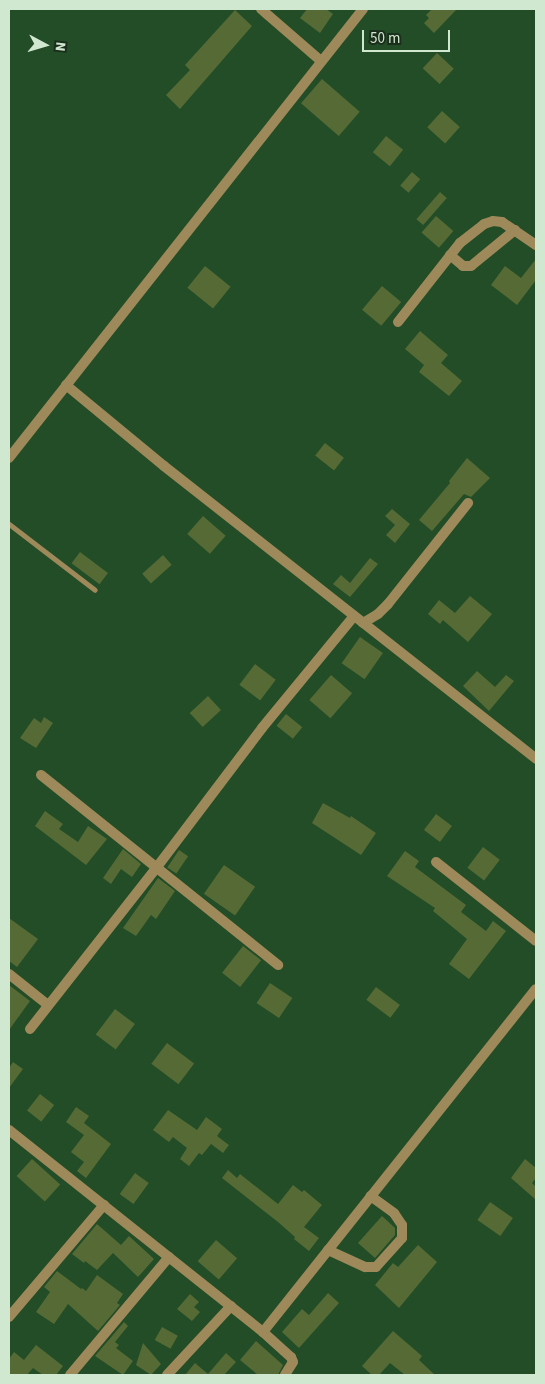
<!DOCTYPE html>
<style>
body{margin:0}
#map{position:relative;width:545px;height:1384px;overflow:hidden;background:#224d27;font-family:"Source Sans 3",sans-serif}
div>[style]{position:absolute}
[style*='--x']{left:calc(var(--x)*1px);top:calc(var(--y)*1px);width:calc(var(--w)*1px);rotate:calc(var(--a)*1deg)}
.building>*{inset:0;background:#566a36;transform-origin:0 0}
.lane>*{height:5px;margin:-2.5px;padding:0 2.5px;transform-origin:2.5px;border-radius:2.5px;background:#9e895a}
.street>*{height:10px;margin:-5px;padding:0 5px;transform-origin:5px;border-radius:5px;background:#9e895a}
span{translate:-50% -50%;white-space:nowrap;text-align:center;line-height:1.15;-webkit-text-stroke:4px #1b2e1c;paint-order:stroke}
.frame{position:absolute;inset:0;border:10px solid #d0e7d0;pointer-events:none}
.north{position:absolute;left:20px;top:20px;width:50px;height:50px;-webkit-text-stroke:4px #1b2e1c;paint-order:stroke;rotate:96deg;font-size:14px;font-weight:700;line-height:20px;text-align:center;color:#d0e7d0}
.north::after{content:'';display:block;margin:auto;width:18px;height:22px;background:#d0e7d0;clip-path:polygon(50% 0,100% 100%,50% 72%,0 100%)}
.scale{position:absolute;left:362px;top:30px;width:88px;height:22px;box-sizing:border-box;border:2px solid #d0e7d0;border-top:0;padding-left:6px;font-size:15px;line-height:18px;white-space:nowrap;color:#d0e7d0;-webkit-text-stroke:4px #1b2e1c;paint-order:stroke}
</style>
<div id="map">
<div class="building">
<i style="clip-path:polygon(307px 9px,326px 9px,333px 14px,320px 33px,300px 18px)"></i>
<i style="clip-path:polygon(432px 9px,457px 9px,434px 33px,424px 23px,429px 18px,426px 15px)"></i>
<i style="clip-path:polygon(235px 10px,252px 26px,180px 109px,166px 95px,190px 70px,185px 65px)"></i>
<i style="left:437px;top:53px;width:23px;height:21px;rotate:43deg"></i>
<i style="left:322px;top:79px;width:50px;height:32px;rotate:41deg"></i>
<i style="left:442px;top:111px;width:24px;height:22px;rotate:42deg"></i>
<i style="left:386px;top:136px;width:22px;height:21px;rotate:39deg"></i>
<i style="left:412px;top:172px;width:11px;height:18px;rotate:41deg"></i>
<i style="left:440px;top:192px;width:9px;height:36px;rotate:41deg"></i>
<i style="left:436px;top:216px;width:23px;height:22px;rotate:41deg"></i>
<i style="clip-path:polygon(536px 259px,536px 280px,517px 305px,491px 285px,505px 266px,521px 278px)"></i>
<i style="left:205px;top:266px;width:33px;height:28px;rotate:39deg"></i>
<i style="left:382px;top:286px;width:25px;height:31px;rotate:40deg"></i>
<i style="clip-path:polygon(420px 331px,448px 355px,441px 363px,462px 381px,449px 396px,419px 372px,424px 365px,405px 349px)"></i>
<i style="left:325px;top:443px;width:24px;height:16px;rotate:38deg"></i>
<i style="clip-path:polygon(467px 458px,490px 478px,471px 497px,464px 494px,432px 531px,419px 520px,450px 483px,449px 481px)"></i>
<i style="clip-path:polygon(392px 509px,410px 524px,395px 543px,386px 535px,395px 525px,385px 516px)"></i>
<i style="left:203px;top:516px;width:30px;height:24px;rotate:41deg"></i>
<i style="left:80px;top:552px;width:35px;height:14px;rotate:37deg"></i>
<i style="left:163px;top:555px;width:13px;height:28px;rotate:48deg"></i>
<i style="clip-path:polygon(370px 558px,378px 564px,350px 597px,333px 584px,341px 575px,350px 583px)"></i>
<i style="clip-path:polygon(470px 596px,492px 614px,468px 642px,443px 620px,440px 624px,428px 614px,439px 600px,455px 613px)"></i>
<i style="left:360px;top:637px;width:28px;height:32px;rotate:35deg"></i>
<i style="left:255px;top:664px;width:26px;height:26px;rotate:37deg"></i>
<i style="clip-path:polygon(477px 671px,495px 687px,506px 675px,514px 681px,489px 711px,463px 686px)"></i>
<i style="left:331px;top:675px;width:28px;height:33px;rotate:41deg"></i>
<i style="left:208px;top:696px;width:19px;height:25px;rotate:47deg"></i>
<i style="left:286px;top:714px;width:21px;height:15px;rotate:39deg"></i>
<i style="clip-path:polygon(44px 717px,53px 723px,36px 748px,20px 738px,34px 718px,41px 723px)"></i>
<i style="clip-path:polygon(323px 803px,350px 818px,351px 816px,376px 833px,361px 855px,312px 823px)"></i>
<i style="clip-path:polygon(45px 811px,63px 824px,59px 829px,78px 842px,88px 826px,107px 839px,86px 865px,35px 826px)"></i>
<i style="left:436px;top:814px;width:20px;height:20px;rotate:37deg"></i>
<i style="left:483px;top:847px;width:21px;height:26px;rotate:37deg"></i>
<i style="clip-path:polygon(123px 849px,141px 864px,132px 877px,121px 869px,111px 884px,103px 878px)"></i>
<i style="left:179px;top:850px;width:11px;height:21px;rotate:34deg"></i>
<i style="clip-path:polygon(405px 851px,419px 861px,415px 867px,466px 905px,461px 912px,486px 931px,493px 921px,506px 931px,469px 979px,449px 964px,467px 939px,433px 911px,435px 908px,387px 876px)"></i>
<i style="left:224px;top:865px;width:38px;height:35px;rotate:35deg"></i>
<i style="clip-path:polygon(158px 878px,175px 891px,156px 919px,151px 915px,136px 936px,123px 928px)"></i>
<i style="clip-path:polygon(9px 918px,38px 939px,17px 967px,9px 961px)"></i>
<i style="left:243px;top:946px;width:23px;height:34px;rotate:38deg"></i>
<i style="left:270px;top:983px;width:27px;height:24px;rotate:34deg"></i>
<i style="clip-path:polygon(9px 985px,30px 1001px,9px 1030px)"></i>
<i style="left:376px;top:987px;width:30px;height:16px;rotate:37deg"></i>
<i style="left:115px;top:1009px;width:25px;height:32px;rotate:37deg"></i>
<i style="left:167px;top:1043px;width:34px;height:26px;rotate:37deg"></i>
<i style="clip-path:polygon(13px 1062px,23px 1069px,9px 1088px,9px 1068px)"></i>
<i style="left:40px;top:1094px;width:18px;height:21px;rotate:38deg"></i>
<i style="clip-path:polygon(76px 1107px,89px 1116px,84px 1123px,111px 1144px,86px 1178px,77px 1171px,84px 1162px,71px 1152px,84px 1135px,66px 1122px)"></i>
<i style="clip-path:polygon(168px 1110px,197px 1130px,206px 1117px,222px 1129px,217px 1136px,229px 1145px,223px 1153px,211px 1144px,202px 1155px,199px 1153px,189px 1166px,180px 1159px,187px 1148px,173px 1137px,169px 1142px,153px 1130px)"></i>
<i style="left:32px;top:1159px;width:38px;height:23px;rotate:42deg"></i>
<i style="clip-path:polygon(525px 1159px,536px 1168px,536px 1178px,532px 1183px,536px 1187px,536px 1200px,511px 1178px)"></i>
<i style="clip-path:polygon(228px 1170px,237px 1178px,240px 1174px,278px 1204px,293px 1185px,302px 1192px,304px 1190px,322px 1205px,304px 1227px,319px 1238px,309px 1251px,294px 1239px,295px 1237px,278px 1222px,222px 1178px)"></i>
<i style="left:135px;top:1173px;width:17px;height:26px;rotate:36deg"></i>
<i style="left:490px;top:1202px;width:28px;height:22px;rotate:35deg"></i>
<i style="clip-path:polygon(382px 1216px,395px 1228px,395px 1235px,375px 1258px,358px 1243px)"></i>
<i style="clip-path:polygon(97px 1224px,121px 1245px,129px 1236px,154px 1259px,138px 1277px,113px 1253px,97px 1270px,85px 1261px,84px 1263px,72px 1254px)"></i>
<i style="left:216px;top:1240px;width:28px;height:28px;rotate:41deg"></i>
<i style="clip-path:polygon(418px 1245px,437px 1262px,399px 1308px,375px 1285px,393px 1263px,398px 1267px)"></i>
<i style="clip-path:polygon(57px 1271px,81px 1289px,82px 1288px,86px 1291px,97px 1275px,123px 1294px,117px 1303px,120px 1305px,98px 1331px,68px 1304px,54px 1324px,36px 1312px,50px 1292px,44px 1287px)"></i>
<i style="clip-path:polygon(328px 1293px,339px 1303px,299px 1348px,282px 1332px,302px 1309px,309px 1315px)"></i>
<i style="clip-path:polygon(190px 1294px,199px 1302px,194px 1307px,200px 1312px,192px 1321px,177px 1309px)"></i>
<i style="clip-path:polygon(124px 1322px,128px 1326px,115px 1342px,119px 1345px,116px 1348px,133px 1361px,123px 1375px,95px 1356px)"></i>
<i style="left:162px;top:1327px;width:18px;height:15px;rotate:29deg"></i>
<i style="clip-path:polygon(393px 1331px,422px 1356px,419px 1360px,435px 1375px,405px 1375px,390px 1363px,379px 1375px,372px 1375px,362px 1366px)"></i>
<i style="clip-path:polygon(256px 1341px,283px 1365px,278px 1375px,258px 1375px,240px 1360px)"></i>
<i style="clip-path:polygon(143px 1343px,161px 1364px,151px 1375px,136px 1365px)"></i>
<i style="clip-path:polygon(36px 1345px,63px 1366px,56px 1375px,43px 1375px,33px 1368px,27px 1375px,9px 1375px,9px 1359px,14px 1352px,24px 1360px)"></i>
<i style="clip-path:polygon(226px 1353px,236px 1362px,224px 1375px,185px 1375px,195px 1363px,208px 1374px)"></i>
</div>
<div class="lane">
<i style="--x:9;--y:524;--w:108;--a:37.5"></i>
</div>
<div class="street">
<i style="--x:261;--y:9;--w:79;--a:40.9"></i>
<i style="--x:450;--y:255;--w:17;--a:40"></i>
<i style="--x:463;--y:266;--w:8;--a:0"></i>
<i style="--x:471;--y:266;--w:57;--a:-39.3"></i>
<i style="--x:398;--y:322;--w:100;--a:-51.9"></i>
<i style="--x:460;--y:243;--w:31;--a:-38"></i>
<i style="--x:484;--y:224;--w:9;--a:-18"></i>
<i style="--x:493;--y:221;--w:9;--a:6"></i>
<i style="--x:502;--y:222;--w:41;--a:34.1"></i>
<i style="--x:66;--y:385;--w:127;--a:39.6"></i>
<i style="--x:164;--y:466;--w:474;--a:38.2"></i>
<i style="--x:9;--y:458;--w:572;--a:-51.75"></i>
<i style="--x:363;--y:623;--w:17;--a:-31"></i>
<i style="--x:378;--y:614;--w:14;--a:-45"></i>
<i style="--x:388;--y:604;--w:129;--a:-51.6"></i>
<i style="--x:41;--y:775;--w:304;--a:38.7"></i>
<i style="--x:436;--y:862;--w:127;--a:38.3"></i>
<i style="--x:9;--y:974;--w:50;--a:38.5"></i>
<i style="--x:30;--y:1029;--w:206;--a:-51.9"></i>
<i style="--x:157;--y:867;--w:174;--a:-52.9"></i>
<i style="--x:262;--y:728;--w:145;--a:-50.6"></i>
<i style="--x:9;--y:1130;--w:325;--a:38.5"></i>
<i style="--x:263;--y:1332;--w:38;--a:42"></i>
<i style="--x:291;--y:1357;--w:5;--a:68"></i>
<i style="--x:293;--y:1362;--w:15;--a:122"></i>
<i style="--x:328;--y:1250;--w:41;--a:24.7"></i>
<i style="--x:365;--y:1267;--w:11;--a:0"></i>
<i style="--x:376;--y:1267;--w:39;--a:-48"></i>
<i style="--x:402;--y:1238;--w:13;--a:-90"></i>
<i style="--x:402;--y:1225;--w:14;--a:-124"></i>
<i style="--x:394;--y:1213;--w:29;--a:-144"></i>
<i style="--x:9;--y:1317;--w:147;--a:-49.7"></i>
<i style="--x:263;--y:1332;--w:438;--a:-51.5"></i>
<i style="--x:70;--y:1375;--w:154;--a:-50"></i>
<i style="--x:167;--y:1375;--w:94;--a:-47.2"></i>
</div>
<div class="frame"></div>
<div class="north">N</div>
<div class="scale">50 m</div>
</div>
